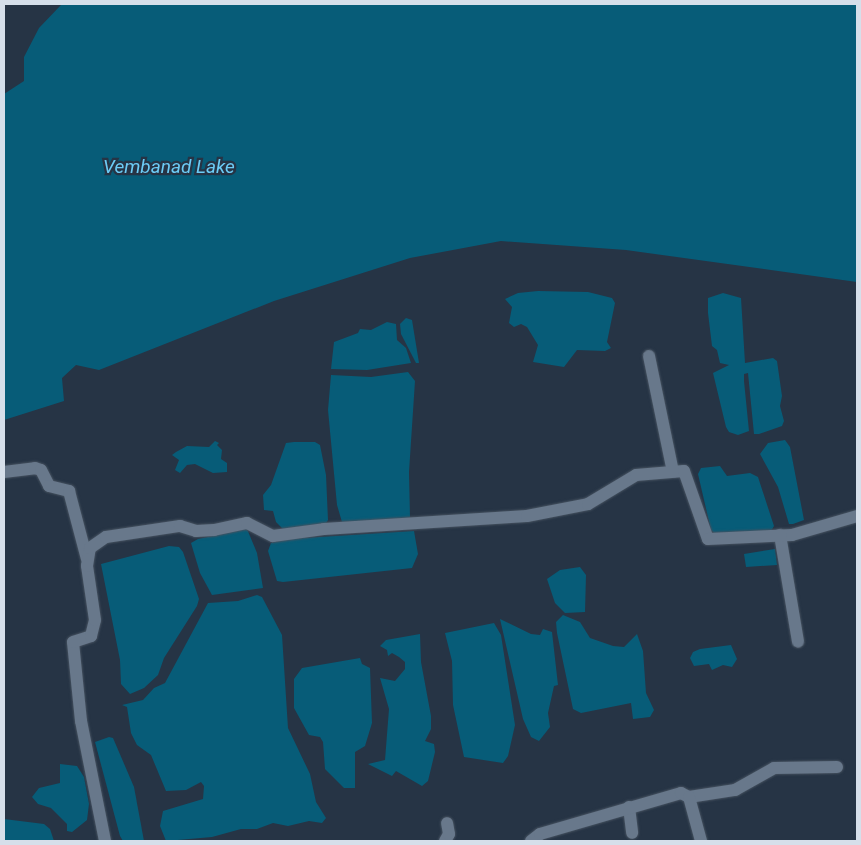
<!DOCTYPE html>
<style>
body{margin:0}
#map{position:relative;width:861px;height:845px;overflow:hidden;background:#263445;font-family:Roboto,sans-serif}
div>[style]{position:absolute}
[style*='--x']{left:calc(var(--x)*1px);top:calc(var(--y)*1px);width:calc(var(--w)*1px);rotate:calc(var(--a)*1deg)}
.water>*{inset:0;background:#075c78}
.roads{filter:drop-shadow(0 0 1px #465260) drop-shadow(0 0 1px #465260)}
.minor>*{height:12px;margin:-6px;padding:0 6px;transform-origin:6px;border-radius:6px;background:#68788b}
span{translate:-50% -50%;white-space:nowrap;text-align:center;line-height:1.15;-webkit-text-stroke:4.5px #263445;paint-order:stroke}
.water-label{font-size:19px;color:#6cccf6;font-style:italic}
.frame{position:absolute;inset:0;border:5px solid #d6dfea;pointer-events:none}
</style>
<div id="map">
<div class="water">
<i style="clip-path:polygon(857px 4px,857px 282px,626px 250px,501px 241px,410px 258px,274px 301px,99px 370px,76px 365px,62px 378px,64px 401px,4px 420px,4px 94px,24px 81px,24px 57px,39px 28px,61px 5px)"></i>
<i style="clip-path:polygon(538px 291px,588px 292px,612px 298px,615px 303px,607px 342px,611px 348px,605px 351px,577px 350px,564px 367px,533px 362px,538px 345px,527px 327px,521px 324px,514px 327px,509px 323px,512px 307px,505px 299px,518px 293px)"></i>
<i style="clip-path:polygon(723px 293px,741px 298px,745px 363px,773px 358px,777px 361px,782px 396px,780px 406px,784px 421px,782px 426px,759px 434px,754px 434px,748px 373px,744px 374px,744px 381px,749px 431px,738px 435px,729px 432px,726px 427px,713px 373px,729px 365px,720px 363px,717px 350px,712px 346px,708px 313px,708px 298px)"></i>
<i style="clip-path:polygon(406px 318px,412px 320px,419px 363px,416px 363px,401px 334px,400px 324px)"></i>
<i style="clip-path:polygon(387px 322px,396px 324px,397px 340px,406px 348px,411px 363px,367px 370px,331px 369px,334px 342px,358px 333px,360px 329px,371px 330px)"></i>
<i style="clip-path:polygon(408px 372px,415px 381px,409px 472px,410px 517px,405px 521px,342px 522px,337px 505px,328px 410px,331px 375px,371px 377px)"></i>
<i style="clip-path:polygon(785px 440px,790px 447px,804px 520px,793px 524px,789px 524px,778px 487px,760px 454px,768px 443px)"></i>
<i style="clip-path:polygon(215px 441px,219px 443px,217px 445px,222px 450px,221px 459px,227px 463px,227px 472px,213px 473px,195px 464px,187px 465px,180px 473px,175px 470px,179px 460px,172px 455px,176px 452px,187px 446px,209px 447px)"></i>
<i style="clip-path:polygon(294px 442px,315px 442px,320px 445px,326px 475px,328px 520px,326px 523px,283px 529px,276px 522px,273px 511px,264px 510px,263px 495px,271px 485px,286px 443px)"></i>
<i style="clip-path:polygon(720px 466px,727px 476px,750px 473px,758px 477px,774px 526px,771px 531px,715px 534px,711px 530px,698px 474px,701px 468px)"></i>
<i style="clip-path:polygon(247px 529px,257px 553px,263px 588px,212px 595px,200px 573px,191px 543px,198px 539px)"></i>
<i style="clip-path:polygon(414px 531px,418px 554px,412px 568px,283px 582px,277px 581px,268px 551px,271px 543px,288px 539px)"></i>
<i style="clip-path:polygon(169px 546px,179px 547px,183px 552px,199px 599px,197px 606px,164px 658px,158px 675px,144px 688px,130px 694px,121px 684px,120px 660px,101px 564px)"></i>
<i style="clip-path:polygon(775px 549px,777px 565px,746px 567px,744px 554px)"></i>
<i style="clip-path:polygon(580px 567px,586px 575px,585px 612px,565px 613px,555px 603px,547px 579px,560px 570px)"></i>
<i style="clip-path:polygon(257px 595px,262px 597px,282px 635px,288px 728px,310px 774px,316px 802px,326px 818px,322px 823px,309px 821px,288px 826px,273px 823px,257px 829px,241px 829px,212px 837px,166px 841px,160px 826px,163px 811px,203px 799px,204px 786px,201px 782px,186px 790px,166px 791px,151px 755px,137px 745px,131px 733px,127px 707px,122px 705px,143px 700px,154px 688px,165px 683px,208px 603px,238px 601px)"></i>
<i style="clip-path:polygon(563px 615px,580px 622px,590px 638px,613px 646px,624px 647px,637px 634px,643px 651px,646px 693px,654px 710px,650px 717px,633px 719px,631px 703px,581px 713px,573px 709px,557px 633px,556px 622px)"></i>
<i style="clip-path:polygon(500px 619px,531px 634px,540px 635px,543px 629px,552px 632px,558px 685px,554px 686px,548px 713px,550px 727px,539px 741px,531px 737px,523px 719px)"></i>
<i style="clip-path:polygon(494px 623px,501px 635px,515px 725px,508px 756px,503px 763px,464px 757px,453px 705px,452px 661px,445px 633px)"></i>
<i style="clip-path:polygon(420px 634px,421px 662px,431px 716px,431px 729px,425px 741px,434px 744px,435px 752px,428px 781px,422px 786px,396px 771px,392px 776px,368px 764px,385px 760px,389px 709px,380px 678px,395px 681px,405px 669px,405px 662px,399px 657px,392px 653px,388px 656px,387px 650px,380px 646px,386px 640px)"></i>
<i style="clip-path:polygon(731px 645px,737px 659px,732px 667px,723px 665px,712px 670px,709px 664px,694px 666px,690px 658px,693px 652px,700px 649px)"></i>
<i style="clip-path:polygon(360px 658px,362px 664px,370px 668px,372px 723px,365px 746px,355px 752px,355px 788px,344px 788px,325px 769px,323px 742px,320px 737px,309px 735px,294px 708px,294px 679px,302px 668px)"></i>
<i style="clip-path:polygon(109px 737px,113px 738px,134px 787px,144px 841px,123px 841px,120px 836px,95px 742px)"></i>
<i style="clip-path:polygon(60px 764px,77px 766px,84px 777px,89px 804px,87px 820px,72px 832px,67px 831px,67px 824px,51px 808px,38px 804px,32px 797px,39px 788px,60px 783px)"></i>
<i style="clip-path:polygon(4px 819px,44px 824px,50px 829px,54px 841px,4px 841px)"></i>
</div>
<div class="roads">
<div class="minor">
<i style="--x:649;--y:356;--w:118;--a:78.3"></i>
<i style="--x:4;--y:472;--w:31;--a:-7"></i>
<i style="--x:35;--y:468;--w:6;--a:18"></i>
<i style="--x:41;--y:470;--w:18;--a:63"></i>
<i style="--x:49;--y:486;--w:21;--a:14"></i>
<i style="--x:69;--y:491;--w:70;--a:75.2"></i>
<i style="--x:780;--y:535;--w:108;--a:80.4"></i>
<i style="--x:689;--y:797;--w:47;--a:-8.7"></i>
<i style="--x:735;--y:790;--w:45;--a:-29.4"></i>
<i style="--x:774;--y:768;--w:63;--a:-0.9"></i>
<i style="--x:629;--y:807;--w:26;--a:83"></i>
<i style="--x:105;--y:841;--w:122;--a:-101.3"></i>
<i style="--x:81;--y:721;--w:79;--a:-95.8"></i>
<i style="--x:73;--y:642;--w:19;--a:-18"></i>
<i style="--x:91;--y:636;--w:16;--a:-76"></i>
<i style="--x:95;--y:620;--w:55;--a:-98.4"></i>
<i style="--x:87;--y:566;--w:18;--a:-81"></i>
<i style="--x:90;--y:548;--w:19;--a:-35"></i>
<i style="--x:106;--y:537;--w:75;--a:-8.5"></i>
<i style="--x:180;--y:526;--w:17;--a:17"></i>
<i style="--x:196;--y:531;--w:18;--a:-3"></i>
<i style="--x:214;--y:530;--w:34;--a:-12"></i>
<i style="--x:247;--y:523;--w:29;--a:27"></i>
<i style="--x:273;--y:536;--w:51;--a:-7.8"></i>
<i style="--x:324;--y:529;--w:203;--a:-3.7"></i>
<i style="--x:527;--y:516;--w:62;--a:-11.1"></i>
<i style="--x:588;--y:504;--w:56;--a:-31.1"></i>
<i style="--x:636;--y:475;--w:48;--a:-4.8"></i>
<i style="--x:684;--y:471;--w:72;--a:70.6"></i>
<i style="--x:708;--y:539;--w:84;--a:-2.7"></i>
<i style="--x:792;--y:535;--w:68;--a:-16.3"></i>
<i style="--x:445;--y:841;--w:8;--a:-60"></i>
<i style="--x:449;--y:834;--w:11;--a:-100"></i>
<i style="--x:531;--y:841;--w:11;--a:-38"></i>
<i style="--x:540;--y:834;--w:147;--a:-16.2"></i>
<i style="--x:681;--y:793;--w:9;--a:27"></i>
<i style="--x:689;--y:797;--w:46;--a:74.7"></i>
</div>
</div>
<div class="water-label">
<span style="left:169px;top:167px">Vembanad Lake</span>
</div>
<div class="frame"></div>
</div>
